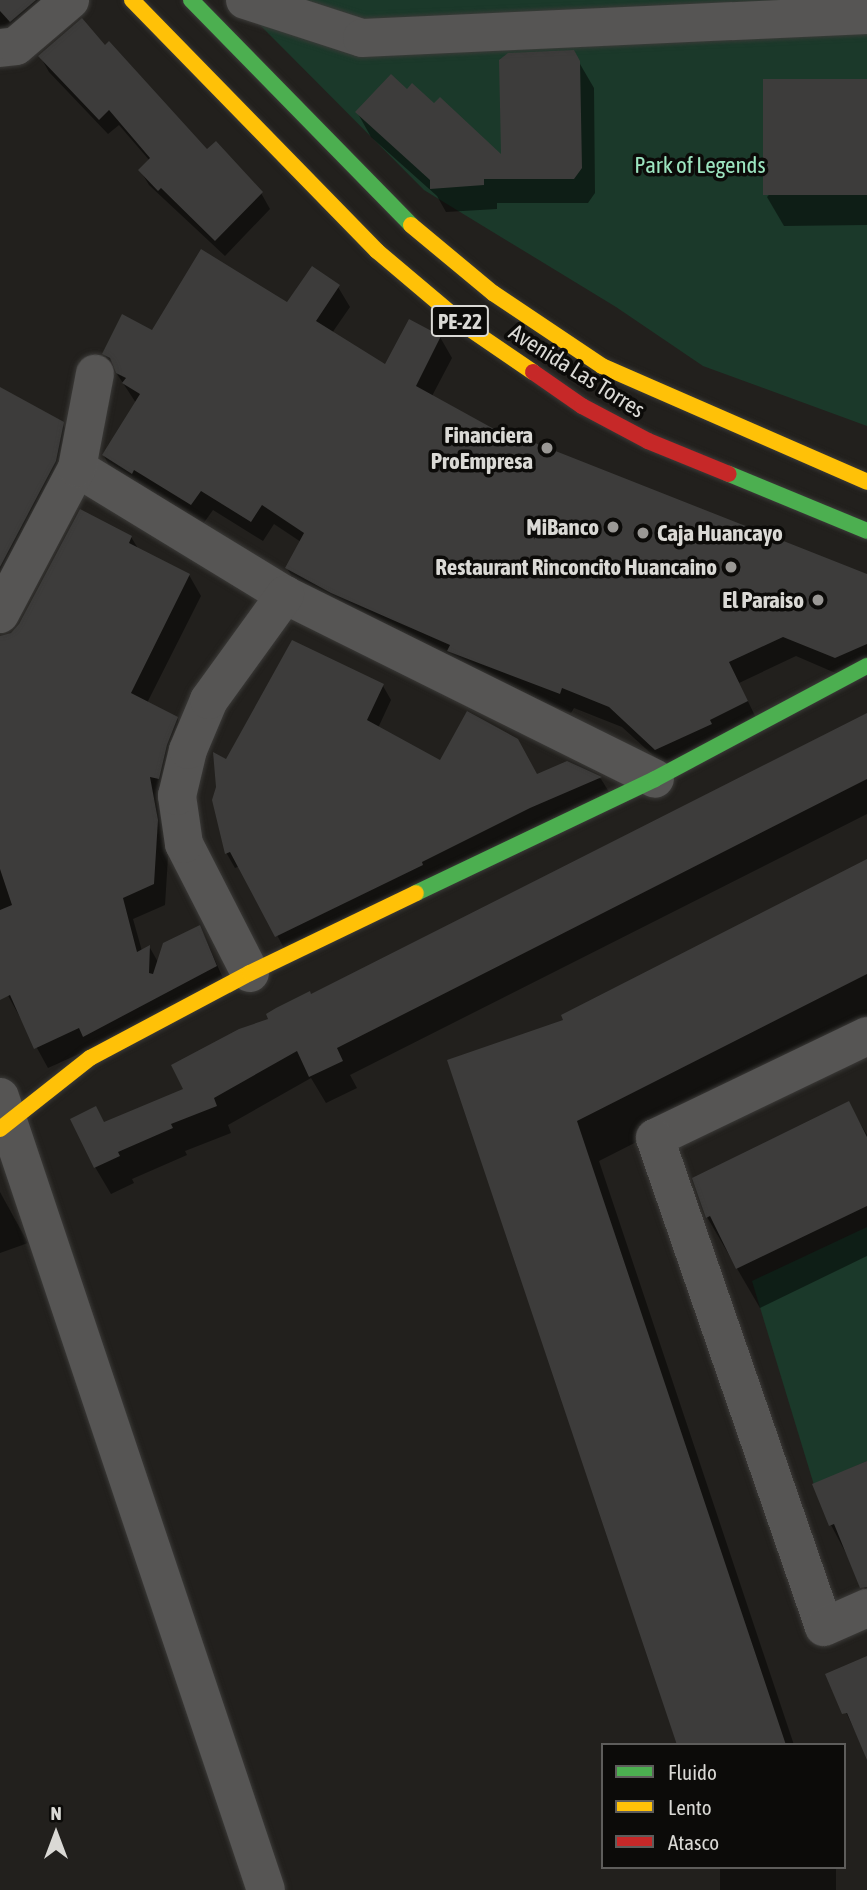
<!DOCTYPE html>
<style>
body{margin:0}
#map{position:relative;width:867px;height:1890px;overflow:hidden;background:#22201d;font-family:"Asap Condensed",sans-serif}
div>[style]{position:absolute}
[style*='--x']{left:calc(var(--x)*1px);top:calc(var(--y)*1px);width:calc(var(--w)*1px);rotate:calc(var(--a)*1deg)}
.green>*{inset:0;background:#1b392a}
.shadow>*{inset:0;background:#0007;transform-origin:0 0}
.building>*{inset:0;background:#3d3c3b;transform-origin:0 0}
.roads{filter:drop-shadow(0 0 2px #3b3a38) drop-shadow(0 0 2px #3b3a38)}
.street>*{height:38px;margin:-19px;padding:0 19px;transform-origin:19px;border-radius:19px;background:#565554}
.fast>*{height:16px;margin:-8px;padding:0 8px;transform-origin:8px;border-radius:8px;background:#4caf50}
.slow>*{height:16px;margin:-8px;padding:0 8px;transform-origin:8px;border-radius:8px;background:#ffc107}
.jam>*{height:16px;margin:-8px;padding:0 8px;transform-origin:8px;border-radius:8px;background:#c62828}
.dots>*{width:19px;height:19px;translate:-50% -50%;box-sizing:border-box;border:4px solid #0c0b09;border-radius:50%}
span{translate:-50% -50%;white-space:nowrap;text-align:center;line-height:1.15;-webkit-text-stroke:7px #0c0b09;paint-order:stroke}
.shield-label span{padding:2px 5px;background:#0c0b09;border:2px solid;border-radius:5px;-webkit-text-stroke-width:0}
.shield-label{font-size:21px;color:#dad9d5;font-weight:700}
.park-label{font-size:23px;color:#9de5c0}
.street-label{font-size:23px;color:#dad9d5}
.poi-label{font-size:23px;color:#dad9d5;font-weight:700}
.right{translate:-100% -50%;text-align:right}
.left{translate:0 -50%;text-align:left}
.legend{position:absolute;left:601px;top:1743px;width:245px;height:126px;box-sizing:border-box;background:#0c0b09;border:2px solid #5e5d5b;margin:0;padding:9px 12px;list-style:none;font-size:21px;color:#dad9d5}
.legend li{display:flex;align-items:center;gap:14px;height:35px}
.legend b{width:35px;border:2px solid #5e5d5b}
.north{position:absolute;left:21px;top:1799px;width:70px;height:70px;-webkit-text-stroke:5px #0c0b09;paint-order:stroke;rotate:0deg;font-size:19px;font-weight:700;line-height:28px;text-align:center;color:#dad9d5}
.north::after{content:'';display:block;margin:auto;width:24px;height:32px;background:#dad9d5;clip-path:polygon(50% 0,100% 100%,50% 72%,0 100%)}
</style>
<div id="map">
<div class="green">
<i style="clip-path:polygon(235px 0,867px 0,867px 426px,703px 366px,616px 307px,424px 190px)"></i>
<i style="clip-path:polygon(867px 1227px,867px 1461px,814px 1485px,752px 1281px)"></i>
</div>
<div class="shadow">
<i style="clip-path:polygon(0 0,57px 0,0 49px)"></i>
<i style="clip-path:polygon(105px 47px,207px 152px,261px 193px,270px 209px,225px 256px,149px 185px,140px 170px,150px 161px,119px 125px,108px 134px,49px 72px,40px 56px)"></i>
<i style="clip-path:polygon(573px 52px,594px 88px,595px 193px,588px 203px,497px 203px,497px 209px,446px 212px,437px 196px,371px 137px,357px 112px,407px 91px,503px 158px)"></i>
<i style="clip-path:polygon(867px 81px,867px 225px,784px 226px,767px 197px)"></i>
<i style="clip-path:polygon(338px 287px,350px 307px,332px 333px,386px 367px,440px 337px,452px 358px,432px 396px,504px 437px,867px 576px,867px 667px,847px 678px,796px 656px,739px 683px,758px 722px,668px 769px,622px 727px,574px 708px,571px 713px,461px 671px,298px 588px,287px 568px,301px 542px,274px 524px,263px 541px,213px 510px,203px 524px,115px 476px,104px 456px,136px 403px,104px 354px,152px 332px,288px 305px)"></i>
<i style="clip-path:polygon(0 389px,62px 423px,74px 444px,0 609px)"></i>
<i style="clip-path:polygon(131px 537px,139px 550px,189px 575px,201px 596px,147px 703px,177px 718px,189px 739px,169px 841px,165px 905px,133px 919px,142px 951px,150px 948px,158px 962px,200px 927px,227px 987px,48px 1068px,0 981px,0 638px,12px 634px)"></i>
<i style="clip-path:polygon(383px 686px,391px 700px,378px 728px,441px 762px,537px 776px,567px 763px,601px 779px,609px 792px,285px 950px,240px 866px,235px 868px,227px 854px,213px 800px,227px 762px)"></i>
<i style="clip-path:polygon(867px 715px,867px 814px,350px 1075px,357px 1088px,326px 1103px,311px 1078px,228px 1125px,231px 1133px,185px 1151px,187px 1155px,132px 1179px,134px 1183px,111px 1194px,95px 1167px,105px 1124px,185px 1090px,270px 1021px,311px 997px)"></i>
<i style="clip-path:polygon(867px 861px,867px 1025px,599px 1161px,794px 1745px,679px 1745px,449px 1061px,565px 1021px)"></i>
<i style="clip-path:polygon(848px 1103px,867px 1135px,867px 1256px,760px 1308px,707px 1217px,694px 1178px)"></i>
<i style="clip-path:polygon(0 1192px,28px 1243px,0 1253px)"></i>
<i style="clip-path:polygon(867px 1463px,867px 1593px,831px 1525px)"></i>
<i style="clip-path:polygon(867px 1658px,867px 1756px,828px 1675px)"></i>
<i style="left:720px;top:1867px;width:116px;height:24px"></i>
</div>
<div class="building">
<i style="clip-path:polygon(0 0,36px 0,10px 22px,0 11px)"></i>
<i style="clip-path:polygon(82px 18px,105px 45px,109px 41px,207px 149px,216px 141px,263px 192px,215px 241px,161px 188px,158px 191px,138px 170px,150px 158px,109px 110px,99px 120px,38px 56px)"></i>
<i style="clip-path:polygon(574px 50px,580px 61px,582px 168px,574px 179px,484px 179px,484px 185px,430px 189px,430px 180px,355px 112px,391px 74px,407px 89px,412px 83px,434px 103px,440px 97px,501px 154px,499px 60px,508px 53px)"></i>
<i style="left:867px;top:79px;width:116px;height:104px;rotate:90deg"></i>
<i style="clip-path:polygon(201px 249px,287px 302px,312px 266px,340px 285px,316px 321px,385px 364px,409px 319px,441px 336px,416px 386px,503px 434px,505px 431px,867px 574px,867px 644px,835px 658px,783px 637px,729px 662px,748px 701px,710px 720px,712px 724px,655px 750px,609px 707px,562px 688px,560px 694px,447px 651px,450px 645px,331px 593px,285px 568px,304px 533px,262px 505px,251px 522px,201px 491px,191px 505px,134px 470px,132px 474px,102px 455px,140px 394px,122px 383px,126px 378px,116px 373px,110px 358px,102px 354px,122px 314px,152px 330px)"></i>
<i style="clip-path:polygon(0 387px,64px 422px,56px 461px,0 567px)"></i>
<i style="clip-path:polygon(80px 509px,132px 536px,129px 543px,190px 574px,131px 693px,178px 717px,167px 745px,159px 779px,150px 777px,158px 820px,154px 884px,123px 898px,137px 952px,150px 945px,149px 973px,153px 974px,163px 943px,200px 925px,217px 966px,83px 1037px,79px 1028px,34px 1049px,10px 995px,0 1000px,0 910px,12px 905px,0 869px,0 636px,11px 633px,19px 624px)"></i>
<i style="clip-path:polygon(292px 640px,384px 684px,367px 720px,440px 760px,467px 711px,518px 739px,537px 774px,567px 761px,602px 777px,530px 808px,422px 862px,423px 865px,275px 937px,230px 852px,225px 854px,212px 800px,216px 787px,213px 752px,226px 759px)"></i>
<i style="clip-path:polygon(867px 713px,867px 779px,337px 1048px,343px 1061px,309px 1077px,297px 1051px,214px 1098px,217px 1106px,171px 1124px,173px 1128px,118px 1152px,120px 1156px,94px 1168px,70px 1119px,96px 1106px,104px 1122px,183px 1089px,171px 1065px,239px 1029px,268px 1019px,266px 1014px,276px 1008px,310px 991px,311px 994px)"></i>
<i style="clip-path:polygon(867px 859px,867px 974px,577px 1121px,786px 1745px,677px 1745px,447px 1060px,563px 1020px,561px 1015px)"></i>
<i style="clip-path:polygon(849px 1101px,867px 1137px,867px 1206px,736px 1269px,710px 1216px,706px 1218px,692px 1178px)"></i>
<i style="clip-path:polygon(867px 1461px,867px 1587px,860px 1588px,834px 1524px,829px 1526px,812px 1484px)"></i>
<i style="clip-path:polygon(867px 1656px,867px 1760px,847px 1713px,842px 1714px,825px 1674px)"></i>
</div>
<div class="roads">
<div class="street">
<i style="--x:245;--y:0;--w:123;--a:18"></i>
<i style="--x:362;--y:38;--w:506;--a:-2.61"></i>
<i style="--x:0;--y:48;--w:16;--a:-7"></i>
<i style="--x:16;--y:46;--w:71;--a:-40.4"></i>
<i style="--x:77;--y:468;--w:244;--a:31.4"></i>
<i style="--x:285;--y:595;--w:413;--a:26.4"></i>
<i style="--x:0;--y:614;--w:165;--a:-62.2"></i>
<i style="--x:77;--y:468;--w:96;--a:-79.2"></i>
<i style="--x:250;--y:973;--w:145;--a:-117.1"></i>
<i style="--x:184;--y:844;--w:49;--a:-98.3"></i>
<i style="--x:177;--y:796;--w:47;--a:-76.6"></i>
<i style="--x:188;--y:750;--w:54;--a:-67.2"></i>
<i style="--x:209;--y:700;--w:130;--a:-54.1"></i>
<i style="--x:867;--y:1036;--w:235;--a:154.3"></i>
<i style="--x:655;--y:1138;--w:517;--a:70.93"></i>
<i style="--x:824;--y:1627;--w:47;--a:-23.8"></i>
<i style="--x:0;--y:1097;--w:836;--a:71.46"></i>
</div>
<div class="fast">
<i style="--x:191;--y:0;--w:315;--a:45.6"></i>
<i style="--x:729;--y:474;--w:149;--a:22.4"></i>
<i style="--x:416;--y:893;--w:265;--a:-25.5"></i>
<i style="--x:655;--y:779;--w:240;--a:-28.1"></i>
</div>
<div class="slow">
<i style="--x:132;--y:0;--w:351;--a:45.7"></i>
<i style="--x:377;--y:251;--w:118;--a:40.2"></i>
<i style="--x:467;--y:327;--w:80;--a:34.3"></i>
<i style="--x:411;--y:225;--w:107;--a:39.7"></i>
<i style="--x:493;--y:293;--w:131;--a:33.8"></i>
<i style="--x:602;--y:366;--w:289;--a:23.6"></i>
<i style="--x:0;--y:1129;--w:115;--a:-38.3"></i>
<i style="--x:90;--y:1058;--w:181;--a:-28"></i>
<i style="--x:250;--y:973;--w:184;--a:-25.7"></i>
</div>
<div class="jam">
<i style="--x:533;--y:372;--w:60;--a:34.8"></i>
<i style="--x:582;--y:406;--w:75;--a:27.9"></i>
<i style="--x:648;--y:441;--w:87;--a:22.2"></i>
</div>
</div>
<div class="dots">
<i style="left:547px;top:448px;background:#9a9895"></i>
<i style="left:613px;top:527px;background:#9a9895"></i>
<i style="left:643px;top:533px;background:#9a9895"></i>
<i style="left:731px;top:567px;background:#9a9895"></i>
<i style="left:818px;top:600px;background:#9a9895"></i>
</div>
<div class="shield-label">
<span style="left:460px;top:321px">PE-22</span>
</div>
<div class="park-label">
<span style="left:700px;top:165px">Park of Legends</span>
</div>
<div class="street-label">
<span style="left:577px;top:371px;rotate:32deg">Avenida Las Torres</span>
</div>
<div class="poi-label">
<span class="right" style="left:533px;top:448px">Financiera<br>ProEmpresa</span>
<span class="right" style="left:599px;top:527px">MiBanco</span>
<span class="left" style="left:657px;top:533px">Caja Huancayo</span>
<span class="right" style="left:717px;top:567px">Restaurant Rinconcito Huancaino</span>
<span class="right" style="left:804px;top:600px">El Paraiso</span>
</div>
<ul class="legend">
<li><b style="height:9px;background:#4caf50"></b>Fluido</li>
<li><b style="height:9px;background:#ffc107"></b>Lento</li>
<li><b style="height:9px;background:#c62828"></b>Atasco</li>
</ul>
<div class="north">N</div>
</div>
